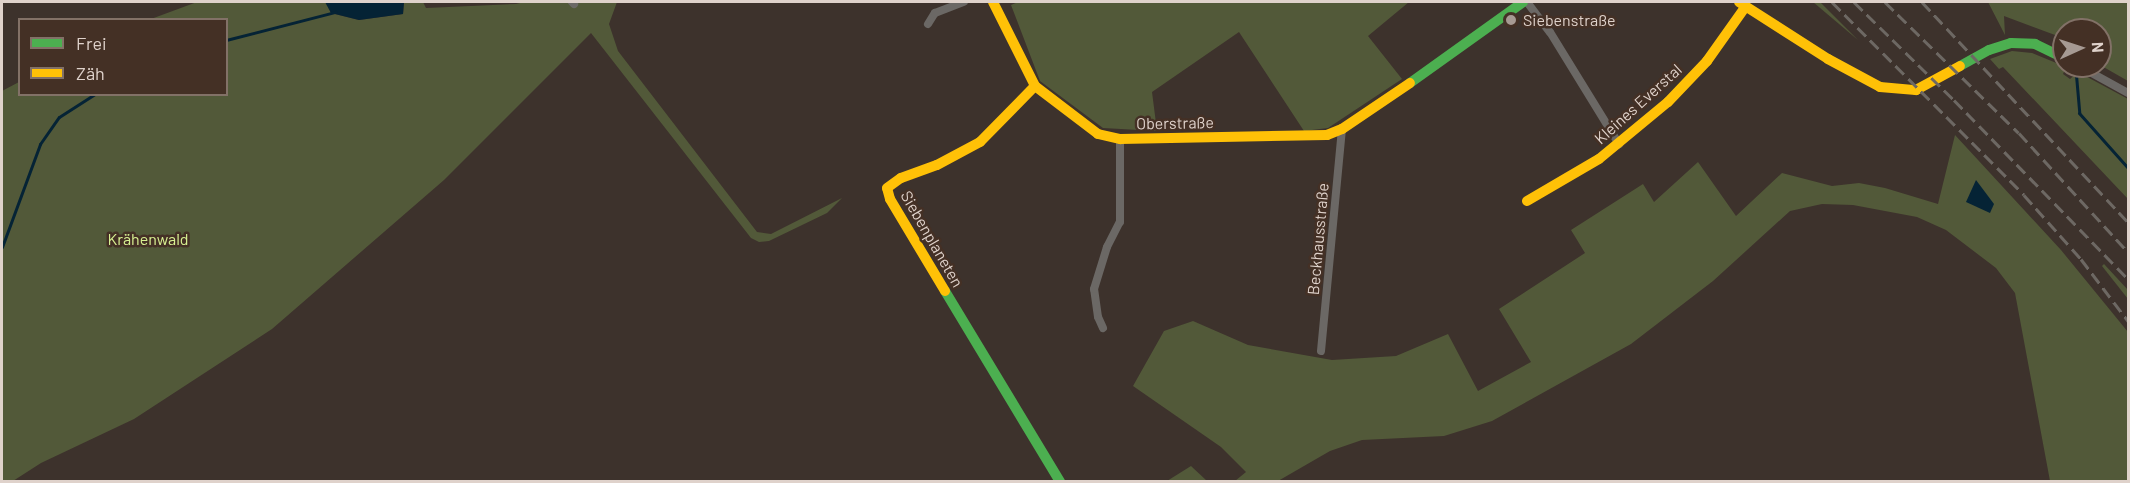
<!DOCTYPE html>
<meta charset="utf-8">
<style>
body{margin:0}
#map{position:relative;width:2130px;height:483px;overflow:hidden;background:#3d322c;font-family:Barlow,sans-serif}
div>[style]{position:absolute}
[style*='--x']{left:calc(var(--x)*1px);top:calc(var(--y)*1px);width:calc(var(--w)*1px);rotate:calc(var(--a)*1deg)}
.green>*{inset:0;background:#525939}
.water>*{inset:0;background:#052335}
.stream>*{height:3px;margin:-1.5px;padding:0 1.5px;transform-origin:1.5px;border-radius:1.5px;background:#052335}
.street>*{height:8px;margin:-4px;padding:0 4px;transform-origin:4px;border-radius:4px;background:#6b6865}
.fast>*{height:10px;margin:-5px;padding:0 5px;transform-origin:5px;border-radius:5px;background:#4caf50}
.slow>*{height:10px;margin:-5px;padding:0 5px;transform-origin:5px;border-radius:5px;background:#ffc107}
.rail>*{height:3px;margin-top:-1.5px;transform-origin:0;background:repeating-linear-gradient(90deg,#6d6863 0 12px,transparent 0 18px)}
.dots>*{width:16px;height:16px;translate:-50% -50%;box-sizing:border-box;border:3px solid #443025;border-radius:50%}
span{translate:-50% -50%;white-space:nowrap;text-align:center;line-height:1.15;-webkit-text-stroke:5px #443025;paint-order:stroke}
.poi-label{font-size:16px;color:#dfd2cb}
.left{translate:0 -50%;text-align:left}
.street-label{font-size:16px;color:#dfd2cb}
.park-label{font-size:16px;color:#d8f192}
.frame{position:absolute;inset:0;border:3px solid #dfd2cb;pointer-events:none}
.legend{position:absolute;left:18px;top:18px;width:210px;height:78px;box-sizing:border-box;background:#443025;border:2px solid #827167;margin:0;padding:8px 10px;list-style:none;font-size:18px;color:#dfd2cb}
.legend li{display:flex;align-items:center;gap:12px;height:30px}
.legend b{width:30px;border:2px solid #827167}
.north{position:absolute;left:2052px;top:18px;width:60px;height:60px;box-sizing:border-box;background:#443025;border:2px solid #827167;border-radius:50%;rotate:87deg;font-size:16px;font-weight:700;line-height:24px;text-align:center;color:#dfd2cb}
.north::after{content:'';display:block;margin:auto;width:21px;height:27px;background:#a69a93;clip-path:polygon(50% 0,100% 100%,50% 72%,0 100%)}
</style>
<div id="map">
<div class="green">
<i style="clip-path:polygon(197px 2px,326px 2px,331px 13px,359px 20px,403px 14px,404px 2px,423px 2px,426px 8px,516px 4px,524px 2px,617px 2px,609px 24px,618px 51px,757px 232px,771px 234px,842px 198px,827px 213px,769px 241px,759px 242px,751px 238px,591px 33px,444px 180px,272px 329px,134px 419px,41px 463px,13px 481px,2px 482px,2px 91px,19px 82px,20px 94px,226px 94px,226px 20px,151px 19px)"></i>
<i style="clip-path:polygon(1018px 2px,1409px 2px,1368px 36px,1402px 79px,1328px 128px,1304px 131px,1239px 32px,1152px 92px,1157px 131px,1103px 128px,1040px 81px,1011px 5px)"></i>
<i style="clip-path:polygon(1813px 2px,1820px 2px,1858px 40px)"></i>
<i style="clip-path:polygon(1988px 2px,2128px 2px,2128px 81px,2100px 65px,2100px 30px,2064px 30px,2064px 41px,2055px 35px,2004px 16px,2005px 35px)"></i>
<i style="clip-path:polygon(2012px 51px,2032px 53px,2066px 67px,2063px 74px,2070px 79px,2078px 72px,2128px 99px,2128px 199px,2003px 67px,1999px 69px,1990px 59px)"></i>
<i style="clip-path:polygon(1955px 135px,2061px 250px,2128px 332px,2128px 481px,2050px 481px,2015px 293px,1996px 268px,1946px 230px,1917px 217px,1853px 205px,1822px 204px,1790px 211px,1713px 281px,1631px 344px,1492px 421px,1444px 436px,1362px 440px,1330px 451px,1278px 481px,1235px 481px,1246px 472px,1221px 447px,1133px 386px,1164px 331px,1193px 321px,1248px 345px,1332px 360px,1396px 356px,1448px 334px,1478px 391px,1531px 362px,1499px 309px,1585px 253px,1571px 230px,1643px 184px,1654px 202px,1698px 162px,1736px 216px,1782px 173px,1832px 186px,1859px 183px,1885px 188px,1938px 204px)"></i>
<i style="clip-path:polygon(2104px 264px,2128px 290px,2128px 299px,2102px 266px)"></i>
<i style="clip-path:polygon(1191px 466px,1207px 481px,1167px 481px)"></i>
</div>
<div class="water">
<i style="clip-path:polygon(325px 2px,404px 2px,403px 14px,359px 20px,331px 13px)"></i>
<i style="clip-path:polygon(1976px 180px,1994px 204px,1990px 213px,1966px 202px)"></i>
</div>
<div class="stream">
<i style="--x:226;--y:40;--w:113;--a:-14.4"></i>
<i style="--x:2076;--y:75;--w:38;--a:85"></i>
<i style="--x:2079;--y:113;--w:74;--a:48.3"></i>
<i style="--x:2;--y:247;--w:110;--a:-69.7"></i>
<i style="--x:40;--y:144;--w:33;--a:-55"></i>
<i style="--x:59;--y:117;--w:43;--a:-32.6"></i>
</div>
<div class="street">
<i style="--x:572;--y:2;--w:3;--a:45"></i>
<i style="--x:1527;--y:2;--w:38;--a:53"></i>
<i style="--x:1550;--y:32;--w:132;--a:58.4"></i>
<i style="--x:928;--y:24;--w:13;--a:-58"></i>
<i style="--x:935;--y:13;--w:31;--a:-21"></i>
<i style="--x:2079;--y:66;--w:56;--a:28.9"></i>
<i style="--x:1103;--y:328;--w:12;--a:-114"></i>
<i style="--x:1098;--y:317;--w:28;--a:-98"></i>
<i style="--x:1094;--y:289;--w:44;--a:-72.8"></i>
<i style="--x:1107;--y:247;--w:28;--a:-63"></i>
<i style="--x:1120;--y:222;--w:83;--a:-90"></i>
<i style="--x:1321;--y:351;--w:223;--a:-84.6"></i>
</div>
<div class="fast">
<i style="--x:1960;--y:66;--w:33;--a:-29"></i>
<i style="--x:1989;--y:50;--w:23;--a:-18"></i>
<i style="--x:2011;--y:43;--w:24;--a:2"></i>
<i style="--x:2035;--y:44;--w:32;--a:26"></i>
<i style="--x:1410;--y:83;--w:139;--a:-35.6"></i>
<i style="--x:945;--y:291;--w:223;--a:58.9"></i>
</div>
<div class="slow">
<i style="--x:993;--y:2;--w:94;--a:63.4"></i>
<i style="--x:1035;--y:86;--w:79;--a:37.3"></i>
<i style="--x:1098;--y:134;--w:23;--a:13"></i>
<i style="--x:1120;--y:139;--w:207;--a:-1.1"></i>
<i style="--x:1327;--y:135;--w:16;--a:-22"></i>
<i style="--x:1342;--y:129;--w:82;--a:-34.1"></i>
<i style="--x:1739;--y:2;--w:106;--a:32.6"></i>
<i style="--x:1828;--y:59;--w:59;--a:28.3"></i>
<i style="--x:1880;--y:87;--w:36;--a:5"></i>
<i style="--x:1916;--y:90;--w:50;--a:-28.6"></i>
<i style="--x:1527;--y:201;--w:83;--a:-30.3"></i>
<i style="--x:1599;--y:159;--w:89;--a:-39.6"></i>
<i style="--x:1668;--y:102;--w:57;--a:-46.4"></i>
<i style="--x:1707;--y:61;--w:67;--a:-54.7"></i>
<i style="--x:945;--y:291;--w:107;--a:-120.9"></i>
<i style="--x:890;--y:199;--w:11;--a:-105"></i>
<i style="--x:887;--y:188;--w:17;--a:-36"></i>
<i style="--x:901;--y:178;--w:38;--a:-20"></i>
<i style="--x:937;--y:165;--w:49;--a:-28.1"></i>
<i style="--x:980;--y:142;--w:78;--a:-45.5"></i>
</div>
<div class="rail">
<i style="--x:1832;--y:2;--w:272;--a:45.1"></i>
<i style="--x:2024;--y:195;--w:86;--a:48.3"></i>
<i style="--x:2081;--y:259;--w:78;--a:52.8"></i>
<i style="--x:1854;--y:2;--w:140;--a:44.4"></i>
<i style="--x:1954;--y:100;--w:250;--a:45.8"></i>
<i style="--x:1885;--y:2;--w:187;--a:44.4"></i>
<i style="--x:2019;--y:133;--w:161;--a:47.5"></i>
<i style="--x:1922;--y:2;--w:301;--a:46.9"></i>
</div>
<div class="dots">
<i style="left:1511px;top:20px;background:#a69a93"></i>
</div>
<div class="poi-label">
<span class="left" style="left:1523px;top:20px">Siebenstraße</span>
</div>
<div class="street-label">
<span style="left:1638px;top:104px;rotate:-42deg">Kleines Everstal</span>
<span style="left:1175px;top:123px;rotate:-1deg">Oberstraße</span>
<span style="left:932px;top:239px;rotate:60deg">Siebenplaneten</span>
<span style="left:1318px;top:239px;rotate:-85deg">Beckhausstraße</span>
</div>
<div class="park-label">
<span style="left:148px;top:239px">Krähenwald</span>
</div>
<div class="frame"></div>
<ul class="legend">
<li><b style="height:8px;background:#4caf50"></b>Frei</li>
<li><b style="height:8px;background:#ffc107"></b>Zäh</li>
</ul>
<div class="north">N</div>
</div>
